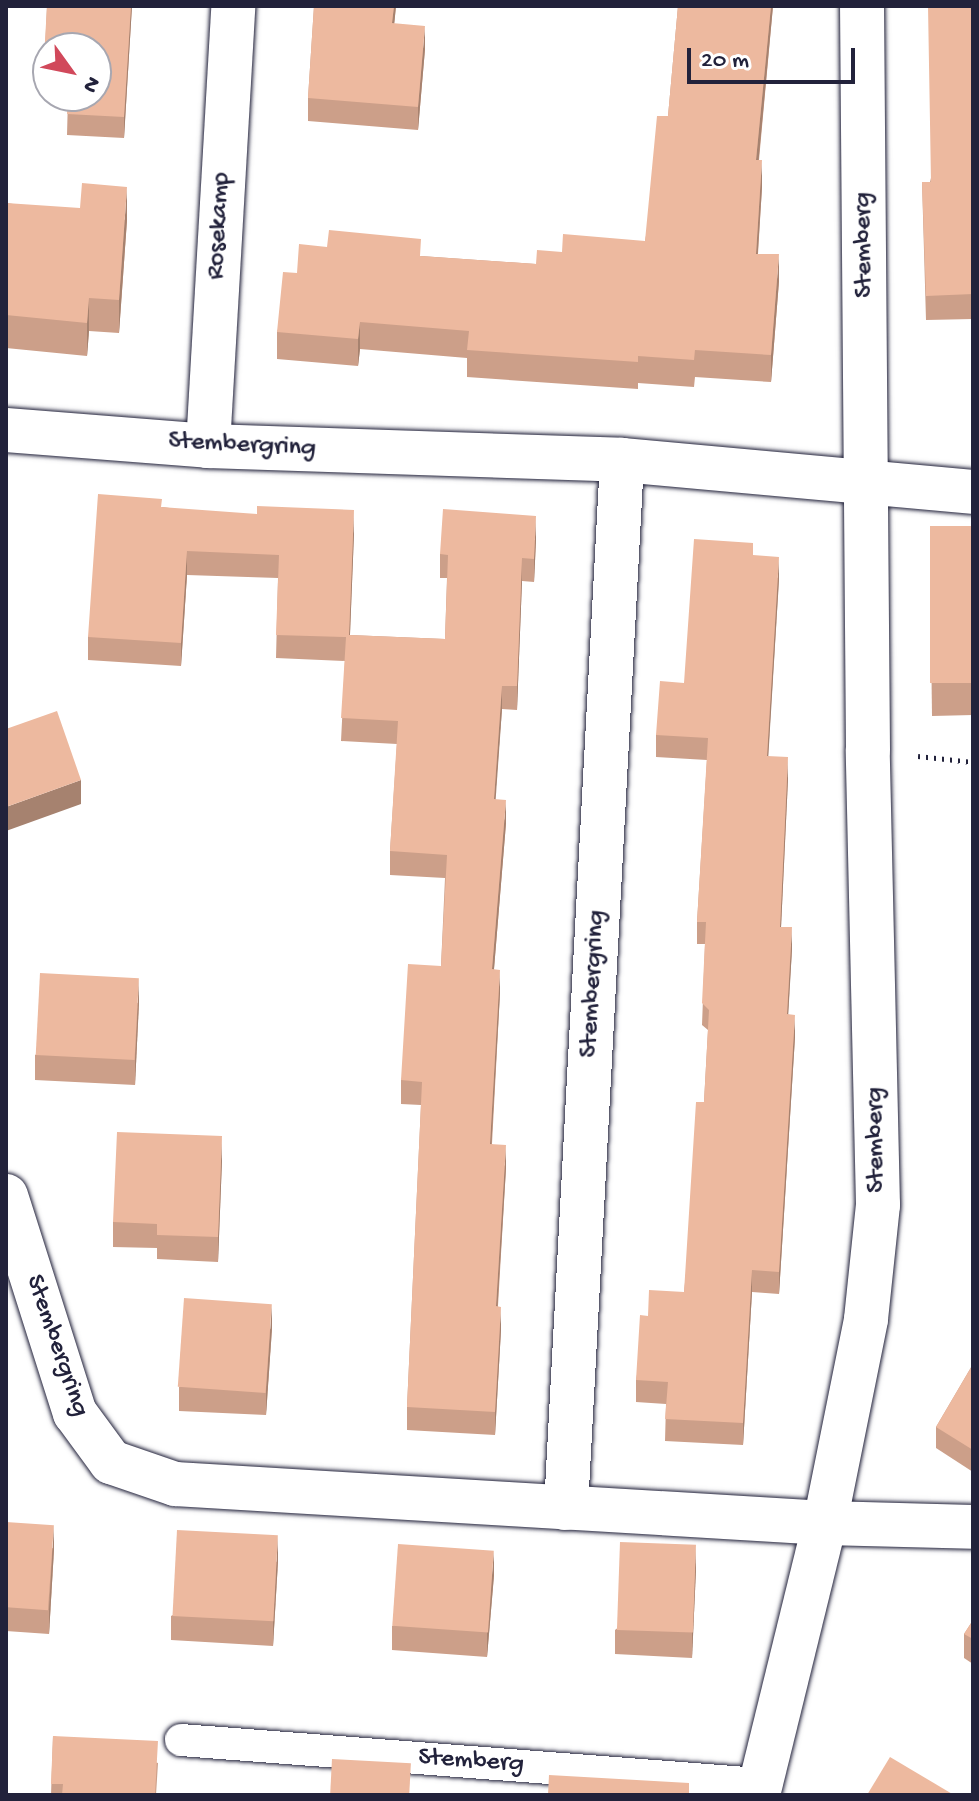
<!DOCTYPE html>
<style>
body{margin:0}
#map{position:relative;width:979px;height:1801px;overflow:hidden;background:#fff;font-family:"Gochi Hand",sans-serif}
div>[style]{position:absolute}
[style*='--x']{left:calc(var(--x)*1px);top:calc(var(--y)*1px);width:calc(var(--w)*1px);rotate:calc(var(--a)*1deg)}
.path>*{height:5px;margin-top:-2.5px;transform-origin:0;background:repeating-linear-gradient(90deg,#22223b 0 2px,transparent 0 8px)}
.roads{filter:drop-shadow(0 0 2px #22223b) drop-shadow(0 0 2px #22223b)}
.service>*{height:32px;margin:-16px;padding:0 16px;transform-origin:16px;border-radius:16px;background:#fff}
.minor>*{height:44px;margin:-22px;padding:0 22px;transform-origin:22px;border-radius:22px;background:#fff}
.wall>*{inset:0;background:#cc9f89}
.shaded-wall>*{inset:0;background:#a6826f}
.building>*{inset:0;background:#edb99f;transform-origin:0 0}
span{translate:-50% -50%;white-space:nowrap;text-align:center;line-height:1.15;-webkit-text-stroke:7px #fff;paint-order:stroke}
.street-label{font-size:26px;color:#22223b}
.frame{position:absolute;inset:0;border:8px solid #22223b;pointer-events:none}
.north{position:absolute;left:32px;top:32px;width:80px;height:80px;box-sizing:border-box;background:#fff;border:2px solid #a7a7b1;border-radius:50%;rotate:123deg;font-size:22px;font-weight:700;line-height:32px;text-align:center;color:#22223b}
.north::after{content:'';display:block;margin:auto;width:28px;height:36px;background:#d1495b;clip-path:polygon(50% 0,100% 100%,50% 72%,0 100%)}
.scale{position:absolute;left:687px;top:48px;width:168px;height:36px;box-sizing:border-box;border:4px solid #22223b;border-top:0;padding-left:10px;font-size:24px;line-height:28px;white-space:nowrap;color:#22223b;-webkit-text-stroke:6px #fff;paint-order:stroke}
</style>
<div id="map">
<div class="path">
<i style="--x:918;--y:756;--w:55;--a:6.2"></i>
</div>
<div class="roads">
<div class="service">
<i style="--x:181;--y:1740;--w:581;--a:4.35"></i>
</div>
<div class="minor">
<i style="--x:6;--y:430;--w:203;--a:4.5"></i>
<i style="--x:208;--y:446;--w:414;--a:1.9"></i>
<i style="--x:622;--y:460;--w:352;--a:5.2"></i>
<i style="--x:208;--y:446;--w:441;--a:-86.7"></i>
<i style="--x:6;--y:1196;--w:228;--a:72.4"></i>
<i style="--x:75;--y:1413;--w:61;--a:53.7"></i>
<i style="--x:111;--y:1462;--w:68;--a:19"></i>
<i style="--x:175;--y:1484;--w:651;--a:3.43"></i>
<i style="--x:825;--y:1523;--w:148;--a:1.5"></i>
<i style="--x:566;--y:1508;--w:1049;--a:-86.94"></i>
<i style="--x:758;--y:1795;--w:280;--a:-76.2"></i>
<i style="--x:825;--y:1523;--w:208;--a:-78.6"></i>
<i style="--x:866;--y:1319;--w:115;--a:-84"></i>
<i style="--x:878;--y:1205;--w:455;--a:-91.3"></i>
<i style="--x:868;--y:750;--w:744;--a:-90.46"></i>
</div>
</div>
<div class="wall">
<i style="clip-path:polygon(evenodd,47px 6px,132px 6px,124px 138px,67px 135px,68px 97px,43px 96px,47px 6px,48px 48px,96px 96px,48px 96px,48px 48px)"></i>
<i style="clip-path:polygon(314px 6px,396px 6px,394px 24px,425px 49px,418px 130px,308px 121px,308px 98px)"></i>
<i style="clip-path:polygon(678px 6px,773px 6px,759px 160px,762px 187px,758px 254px,779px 281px,771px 382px,695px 377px,694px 387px,638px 383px,638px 389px,467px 377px,467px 358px,360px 349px,358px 366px,277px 359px,277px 332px,297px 273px,421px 256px,536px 264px,562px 252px,645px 241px,668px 116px)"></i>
<i style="clip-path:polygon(973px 6px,973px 319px,926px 320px,922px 182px,930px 182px)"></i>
<i style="clip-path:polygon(6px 203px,127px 220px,119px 333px,89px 331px,87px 356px,6px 348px)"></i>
<i style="clip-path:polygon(162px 507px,354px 533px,350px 635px,445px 639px,447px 578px,440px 578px,440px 554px,536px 540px,534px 582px,522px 581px,517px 710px,502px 709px,495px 799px,506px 823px,494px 969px,500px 993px,492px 1144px,506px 1168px,498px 1306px,501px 1330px,495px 1435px,407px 1430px,407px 1407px,421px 1105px,401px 1104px,401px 1080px,441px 966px,445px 878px,390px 875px,390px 851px,397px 744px,341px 741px,345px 661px,276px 658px,278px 578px,187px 575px,181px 666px,88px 660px,88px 637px)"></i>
<i style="clip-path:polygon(973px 526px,973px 715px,932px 716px,930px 559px)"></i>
<i style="clip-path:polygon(753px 556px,779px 579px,768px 756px,788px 779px,781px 927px,792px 949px,788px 1014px,795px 1037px,779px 1294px,752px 1292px,743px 1445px,665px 1441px,666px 1404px,636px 1402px,636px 1380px,648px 1316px,684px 1292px,704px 1102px,708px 1030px,702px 1025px,705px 944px,697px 944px,697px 922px,707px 760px,656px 757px,656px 735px)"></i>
<i style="clip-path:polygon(139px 1002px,135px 1085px,35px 1080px,35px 1055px)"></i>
<i style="clip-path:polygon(222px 1160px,218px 1262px,157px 1259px,157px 1248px,113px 1247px,113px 1222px)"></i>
<i style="clip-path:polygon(272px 1328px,266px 1415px,179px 1411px,179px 1387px)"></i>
<i style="clip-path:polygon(973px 1364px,973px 1472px,936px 1448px,936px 1427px)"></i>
<i style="clip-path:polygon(6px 1522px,54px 1549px,49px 1634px,6px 1631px)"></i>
<i style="clip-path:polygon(278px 1561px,273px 1646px,171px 1640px,171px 1616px)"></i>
<i style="clip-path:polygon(696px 1569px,692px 1658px,615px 1654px,615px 1630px)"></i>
<i style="clip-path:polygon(494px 1575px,487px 1657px,392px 1650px,392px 1626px)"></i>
<i style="clip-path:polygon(973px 1620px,973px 1664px,964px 1658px,964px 1634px)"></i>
<i style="clip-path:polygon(53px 1736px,158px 1763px,156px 1795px,51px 1795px)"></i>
</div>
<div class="shaded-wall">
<i style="clip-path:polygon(131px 6px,132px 6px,124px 138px,124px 117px)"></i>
<i style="clip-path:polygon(394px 6px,396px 6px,392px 47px,392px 23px)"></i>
<i style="clip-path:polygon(771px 6px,773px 6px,756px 187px,756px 160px)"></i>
<i style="clip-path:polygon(425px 26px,425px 49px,418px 130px,418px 107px)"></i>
<i style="clip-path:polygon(762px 160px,762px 187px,756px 280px,756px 254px)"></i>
<i style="clip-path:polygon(127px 187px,127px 220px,119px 333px,119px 300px)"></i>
<i style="clip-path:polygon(779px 254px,779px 281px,771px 382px,771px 355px)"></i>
<i style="clip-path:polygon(89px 298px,89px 331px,87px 356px,87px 323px)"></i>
<i style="clip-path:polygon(360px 322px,360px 349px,358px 366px,358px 339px)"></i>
<i style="clip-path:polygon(354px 510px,354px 533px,349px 658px,349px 635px)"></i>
<i style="clip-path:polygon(536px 516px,536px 540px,534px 582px,534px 559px)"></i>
<i style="clip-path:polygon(187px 551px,187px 575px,181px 666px,181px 643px)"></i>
<i style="clip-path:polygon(779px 557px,779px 579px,767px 778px,767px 756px)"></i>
<i style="clip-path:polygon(522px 558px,522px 581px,517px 710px,517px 686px)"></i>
<i style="clip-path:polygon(502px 686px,502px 709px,494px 823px,494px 799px)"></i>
<i style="clip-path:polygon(788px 757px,788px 779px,780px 949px,780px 927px)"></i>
<i style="clip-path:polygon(81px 780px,81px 804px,6px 831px,6px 807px)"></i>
<i style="clip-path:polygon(506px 800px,506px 823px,492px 993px,492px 969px)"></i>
<i style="clip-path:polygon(792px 927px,792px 949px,787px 1036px,787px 1014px)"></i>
<i style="clip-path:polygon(500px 970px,500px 993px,490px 1168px,490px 1144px)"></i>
<i style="clip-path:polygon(139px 978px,139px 1002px,135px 1085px,135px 1061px)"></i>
<i style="clip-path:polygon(795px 1015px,795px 1037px,779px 1294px,779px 1272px)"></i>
<i style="clip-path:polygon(222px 1136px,222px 1160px,218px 1262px,218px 1237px)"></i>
<i style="clip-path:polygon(506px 1145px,506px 1168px,496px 1330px,496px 1306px)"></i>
<i style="clip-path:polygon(752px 1270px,752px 1292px,743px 1445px,743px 1423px)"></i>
<i style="clip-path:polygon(272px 1304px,272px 1328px,266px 1415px,266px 1391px)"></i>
<i style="clip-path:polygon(501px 1307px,501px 1330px,495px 1435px,495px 1412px)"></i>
<i style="clip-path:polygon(54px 1525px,54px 1549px,49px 1634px,49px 1609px)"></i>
<i style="clip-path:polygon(278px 1536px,278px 1561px,273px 1646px,273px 1622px)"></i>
<i style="clip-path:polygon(696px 1545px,696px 1569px,692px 1658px,692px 1633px)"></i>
<i style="clip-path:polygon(494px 1551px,494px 1575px,487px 1657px,487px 1633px)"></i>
</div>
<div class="building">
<i style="clip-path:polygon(47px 6px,131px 6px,124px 117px,67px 114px,68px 96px,96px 96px,96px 48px,48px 48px,48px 75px,43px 75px)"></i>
<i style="clip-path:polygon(314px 6px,394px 6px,392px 23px,425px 26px,418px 107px,308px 98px)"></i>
<i style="clip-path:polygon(678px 6px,771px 6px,756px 160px,762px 160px,756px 254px,779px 254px,771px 355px,695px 350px,694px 360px,638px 356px,638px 362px,467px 350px,469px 331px,360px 322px,358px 339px,277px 332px,283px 272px,297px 273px,299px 244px,327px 247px,329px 230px,421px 239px,420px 256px,536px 264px,537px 250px,562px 252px,563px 234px,645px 241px,657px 116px,668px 116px)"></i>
<i style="clip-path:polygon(928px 6px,973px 6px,973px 294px,926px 296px,922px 182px,931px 182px)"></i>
<i style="clip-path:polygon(82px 183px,127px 187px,119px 300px,89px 298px,87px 323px,6px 315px,6px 203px,80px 208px)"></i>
<i style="clip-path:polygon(98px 494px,162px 499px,161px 507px,257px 514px,257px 506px,354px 510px,349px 635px,445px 639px,448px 555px,440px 554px,443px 509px,536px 516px,534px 559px,522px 558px,517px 686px,502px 686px,494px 799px,506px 800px,492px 969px,500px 970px,490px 1144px,506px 1145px,496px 1306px,501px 1307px,495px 1412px,407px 1407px,422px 1082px,401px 1080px,408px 964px,441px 966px,447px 855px,390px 851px,398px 721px,341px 718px,346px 637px,276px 635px,279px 555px,187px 551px,181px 643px,88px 637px)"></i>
<i style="left:930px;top:526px;width:43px;height:157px"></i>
<i style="clip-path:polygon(694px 539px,753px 543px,753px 555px,779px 557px,767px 756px,788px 757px,780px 927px,792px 927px,787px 1014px,795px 1015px,779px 1272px,752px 1270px,743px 1423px,665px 1419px,668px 1382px,636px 1380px,640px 1315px,648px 1316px,649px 1290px,684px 1292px,696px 1102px,704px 1102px,709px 1010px,702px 1003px,706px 922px,697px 922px,708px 738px,656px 735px,660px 681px,684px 683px)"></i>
<i style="clip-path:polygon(57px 711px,81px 780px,6px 807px,6px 729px)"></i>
<i style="left:40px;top:973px;width:99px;height:82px;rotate:3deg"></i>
<i style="clip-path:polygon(117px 1132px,222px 1136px,218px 1237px,157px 1235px,157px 1224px,113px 1222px)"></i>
<i style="left:184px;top:1298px;width:88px;height:89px;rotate:4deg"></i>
<i style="clip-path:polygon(973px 1364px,973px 1450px,936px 1427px)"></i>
<i style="left:6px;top:1522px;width:48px;height:85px;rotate:4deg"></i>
<i style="left:177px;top:1530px;width:101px;height:86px;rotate:3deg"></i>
<i style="left:620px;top:1542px;width:76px;height:88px;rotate:2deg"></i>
<i style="left:398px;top:1544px;width:96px;height:82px;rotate:4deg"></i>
<i style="clip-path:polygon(973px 1620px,973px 1639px,964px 1634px)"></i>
<i style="clip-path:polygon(53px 1736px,158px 1741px,155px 1795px,62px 1795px,63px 1784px,51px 1784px)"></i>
<i style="clip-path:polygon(890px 1757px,954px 1795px,867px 1795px)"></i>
<i style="left:332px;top:1759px;width:79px;height:36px;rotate:3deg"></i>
<i style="clip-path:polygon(549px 1775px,689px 1783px,689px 1795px,548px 1795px)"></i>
</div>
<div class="street-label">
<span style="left:220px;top:226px;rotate:-87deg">Rosekamp</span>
<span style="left:865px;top:245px;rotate:-91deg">Stemberg</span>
<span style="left:242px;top:446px;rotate:3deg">Stembergring</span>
<span style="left:594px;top:984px;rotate:-87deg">Stembergring</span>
<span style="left:877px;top:1140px;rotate:-91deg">Stemberg</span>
<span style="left:56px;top:1346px;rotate:71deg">Stembergring</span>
<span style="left:471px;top:1762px;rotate:4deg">Stemberg</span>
</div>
<div class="frame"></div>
<div class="north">N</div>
<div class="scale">20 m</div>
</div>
